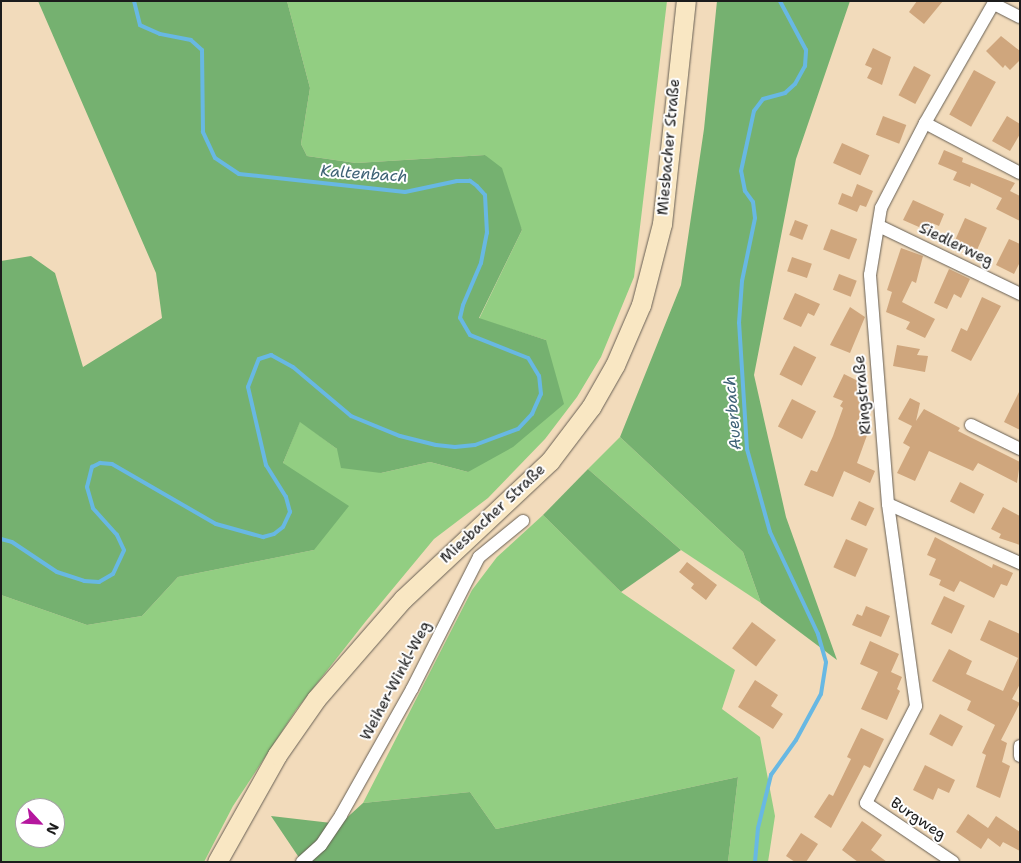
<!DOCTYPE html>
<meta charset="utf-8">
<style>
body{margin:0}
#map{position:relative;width:1021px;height:863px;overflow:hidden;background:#f2dbbb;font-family:"Shantell Sans",sans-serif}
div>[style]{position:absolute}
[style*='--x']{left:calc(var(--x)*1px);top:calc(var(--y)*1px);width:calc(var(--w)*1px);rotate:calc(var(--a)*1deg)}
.green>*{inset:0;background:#92ce82}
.forest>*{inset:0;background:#75b170}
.stream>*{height:4px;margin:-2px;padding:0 2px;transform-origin:2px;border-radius:2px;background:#68b8e3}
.building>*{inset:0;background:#cfa67d;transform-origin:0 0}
.roads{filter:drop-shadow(0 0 1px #675f54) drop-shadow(0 0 1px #675f54)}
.minor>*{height:12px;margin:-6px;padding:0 6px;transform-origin:6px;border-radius:6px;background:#fff}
.secondary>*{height:19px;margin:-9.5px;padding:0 9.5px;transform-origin:9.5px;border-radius:9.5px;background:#f9e7c3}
span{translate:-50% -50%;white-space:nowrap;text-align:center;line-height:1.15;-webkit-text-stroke:4px #fff;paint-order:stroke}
.street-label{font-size:15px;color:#1c1c1c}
.water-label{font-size:16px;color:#3e6276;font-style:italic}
.frame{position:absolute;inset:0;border:2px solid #1c1c1c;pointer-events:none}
.north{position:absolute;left:15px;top:798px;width:50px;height:50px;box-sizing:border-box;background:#fff;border:1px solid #a4a4a4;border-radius:50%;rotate:115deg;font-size:14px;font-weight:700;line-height:20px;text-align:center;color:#1c1c1c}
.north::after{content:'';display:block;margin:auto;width:18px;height:22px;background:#b5179e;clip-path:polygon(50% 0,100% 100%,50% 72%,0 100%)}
</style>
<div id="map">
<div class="green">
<i style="clip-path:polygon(evenodd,287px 1px,667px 1px,634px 277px,601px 357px,577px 397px,545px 439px,488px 498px,434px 539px,366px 621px,296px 710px,233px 806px,204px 862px,1px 862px,1px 595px,87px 625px,142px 616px,178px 577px,314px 550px,283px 463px,300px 421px,337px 449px,381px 473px,430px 462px,468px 472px,546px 340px,479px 319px,522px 230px,485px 155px,356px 163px,307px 156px,301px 144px,310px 88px,287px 1px,25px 808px,55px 808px,55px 838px,25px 838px,25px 808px)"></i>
<i style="clip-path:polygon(620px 437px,743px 552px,761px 603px,681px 550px,588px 469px)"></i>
<i style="clip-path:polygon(543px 515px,621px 592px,735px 670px,722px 709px,760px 737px,775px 816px,768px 862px,728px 862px,738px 777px,496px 829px,470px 792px,363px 803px,472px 590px,497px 557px)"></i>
</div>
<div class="forest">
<i style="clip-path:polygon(38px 1px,287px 1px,310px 88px,301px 144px,307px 156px,356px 163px,485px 155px,502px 168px,522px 230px,479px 318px,546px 340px,564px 404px,513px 447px,468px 472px,430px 462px,381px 473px,341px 468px,337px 449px,300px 422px,283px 463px,349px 506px,314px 550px,178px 577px,142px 616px,87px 625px,1px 595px,1px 261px,31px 256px,55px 273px,83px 367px,162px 318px,156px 273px)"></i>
<i style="clip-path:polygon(717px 1px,850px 1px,796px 159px,754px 375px,786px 517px,837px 660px,761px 603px,743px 552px,620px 437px,681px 285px,704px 129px)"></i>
<i style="clip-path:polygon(588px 469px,681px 550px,621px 592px,543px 515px)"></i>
<i style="clip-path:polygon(738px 777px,728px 862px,302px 862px,271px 816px,340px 824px,363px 803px,470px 792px,496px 829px)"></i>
</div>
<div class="stream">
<i style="--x:1;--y:539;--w:11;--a:15"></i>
<i style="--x:12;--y:542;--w:54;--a:33.7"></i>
<i style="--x:57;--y:572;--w:28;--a:18"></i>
<i style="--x:84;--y:581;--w:15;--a:4"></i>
<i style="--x:99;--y:582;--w:16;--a:-30"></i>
<i style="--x:113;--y:574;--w:26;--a:-65"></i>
<i style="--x:124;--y:550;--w:17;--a:-115"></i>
<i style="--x:117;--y:535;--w:36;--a:-132"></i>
<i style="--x:93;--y:508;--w:22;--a:-106"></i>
<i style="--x:87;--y:487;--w:21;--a:-76"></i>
<i style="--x:92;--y:467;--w:9;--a:-27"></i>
<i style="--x:100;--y:463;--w:12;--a:5"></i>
<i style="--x:112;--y:464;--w:120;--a:30"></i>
<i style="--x:216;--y:524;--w:49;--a:15.5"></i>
<i style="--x:263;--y:537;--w:11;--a:-15"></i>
<i style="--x:274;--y:534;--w:11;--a:-38"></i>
<i style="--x:283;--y:527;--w:17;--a:-65"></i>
<i style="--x:290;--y:512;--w:16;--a:-105"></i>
<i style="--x:286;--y:497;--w:38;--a:-122"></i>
<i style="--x:266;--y:465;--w:80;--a:-103"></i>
<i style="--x:248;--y:387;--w:30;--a:-69"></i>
<i style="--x:259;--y:359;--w:13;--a:-18"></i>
<i style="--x:271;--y:355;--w:25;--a:29"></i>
<i style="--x:293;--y:367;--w:76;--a:40.2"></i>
<i style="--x:351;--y:416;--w:53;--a:22.2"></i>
<i style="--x:400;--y:436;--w:37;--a:14"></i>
<i style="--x:436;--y:445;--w:19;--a:6"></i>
<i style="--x:455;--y:447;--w:20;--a:-6"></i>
<i style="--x:475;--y:445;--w:46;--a:-20.4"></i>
<i style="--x:518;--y:429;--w:21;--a:-47"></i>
<i style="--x:532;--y:414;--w:22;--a:-66"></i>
<i style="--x:541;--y:394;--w:18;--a:-96"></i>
<i style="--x:539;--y:376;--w:21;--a:-121"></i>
<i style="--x:528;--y:358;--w:62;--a:-158.4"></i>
<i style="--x:470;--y:335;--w:20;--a:-120"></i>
<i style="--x:460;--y:318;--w:13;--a:-77"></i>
<i style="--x:463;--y:305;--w:46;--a:-66.8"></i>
<i style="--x:481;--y:263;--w:31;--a:-79"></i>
<i style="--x:487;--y:233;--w:38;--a:-93"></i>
<i style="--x:485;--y:195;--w:12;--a:-132"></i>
<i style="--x:477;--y:186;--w:9;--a:-144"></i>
<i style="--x:470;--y:181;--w:13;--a:180"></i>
<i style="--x:457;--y:181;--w:53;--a:168.1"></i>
<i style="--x:405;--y:192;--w:167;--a:-173.8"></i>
<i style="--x:239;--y:174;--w:29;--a:-146"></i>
<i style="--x:215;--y:158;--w:29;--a:-115"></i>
<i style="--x:203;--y:132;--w:82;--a:-90.7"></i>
<i style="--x:202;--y:50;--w:15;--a:-138"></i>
<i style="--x:191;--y:40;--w:32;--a:-169"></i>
<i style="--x:160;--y:34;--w:22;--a:-156"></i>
<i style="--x:140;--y:25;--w:25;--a:-104"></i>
<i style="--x:755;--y:862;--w:34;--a:-85"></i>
<i style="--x:758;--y:828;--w:55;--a:-76.2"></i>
<i style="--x:771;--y:775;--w:43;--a:-54.5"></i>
<i style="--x:796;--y:740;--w:52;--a:-61.5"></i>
<i style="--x:821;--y:694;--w:32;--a:-81"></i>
<i style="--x:826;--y:662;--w:29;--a:-106"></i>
<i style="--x:818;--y:634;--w:113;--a:-115.2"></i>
<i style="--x:770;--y:532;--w:86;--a:-105.5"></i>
<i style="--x:747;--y:449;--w:126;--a:-93.6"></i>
<i style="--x:739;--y:323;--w:42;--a:-85.9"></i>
<i style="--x:742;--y:281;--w:64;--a:-78.3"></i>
<i style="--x:755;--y:218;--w:16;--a:-97"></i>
<i style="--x:753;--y:202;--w:14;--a:-126"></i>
<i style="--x:745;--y:191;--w:20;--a:-101"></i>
<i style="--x:741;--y:171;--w:61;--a:-77.8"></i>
<i style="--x:754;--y:111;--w:15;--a:-53"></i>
<i style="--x:763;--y:99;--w:23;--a:-15"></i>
<i style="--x:785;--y:93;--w:13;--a:-42"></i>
<i style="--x:795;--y:84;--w:21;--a:-61"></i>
<i style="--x:805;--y:66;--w:16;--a:-86"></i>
<i style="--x:806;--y:50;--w:55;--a:-118"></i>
</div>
<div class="building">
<i style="clip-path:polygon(917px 1px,943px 1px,924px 24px,909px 12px)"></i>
<i style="clip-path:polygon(1001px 36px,1020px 51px,1020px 60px,1010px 70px,1005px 65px,1003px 68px,986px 51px)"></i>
<i style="clip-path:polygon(873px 48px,891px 57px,882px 85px,867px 78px,872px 68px,865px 65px)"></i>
<i style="left:914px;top:66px;width:19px;height:33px;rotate:28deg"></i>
<i style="left:974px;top:70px;width:25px;height:51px;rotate:29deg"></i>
<i style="left:883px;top:116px;width:25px;height:20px;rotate:21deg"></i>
<i style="clip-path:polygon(1007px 116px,1020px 124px,1020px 134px,1010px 151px,992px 141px)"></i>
<i style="left:842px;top:143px;width:30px;height:22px;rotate:24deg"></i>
<i style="clip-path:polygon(944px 150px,963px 158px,962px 162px,1015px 183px,1010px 191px,1020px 196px,1020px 221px,996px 209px,1002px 198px,971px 183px,970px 187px,953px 180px,957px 172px,938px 164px)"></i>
<i style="clip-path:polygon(857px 184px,873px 191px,866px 207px,860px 205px,857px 212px,838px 204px,842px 193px,852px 197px)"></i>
<i style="clip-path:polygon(913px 200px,944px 214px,939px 226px,932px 223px,928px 231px,903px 220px)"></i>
<i style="left:965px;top:218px;width:24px;height:28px;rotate:24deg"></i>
<i style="left:795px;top:220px;width:14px;height:16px;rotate:21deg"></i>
<i style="left:831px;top:229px;width:28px;height:22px;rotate:21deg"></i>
<i style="clip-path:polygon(1009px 239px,1020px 244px,1020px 262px,1014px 274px,996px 265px)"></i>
<i style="clip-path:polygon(901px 248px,923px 256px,916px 283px,912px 281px,902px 302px,935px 319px,925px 338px,906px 329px,910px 322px,886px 312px,892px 292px,887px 290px)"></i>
<i style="left:792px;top:257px;width:21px;height:15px;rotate:19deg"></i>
<i style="clip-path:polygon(949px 269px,970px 279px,961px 298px,954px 294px,947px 309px,934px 303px)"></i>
<i style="left:839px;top:274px;width:19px;height:17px;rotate:21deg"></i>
<i style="clip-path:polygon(795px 293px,820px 304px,814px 316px,808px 313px,801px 327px,783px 319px)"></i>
<i style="clip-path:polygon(982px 297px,1001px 306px,971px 361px,951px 351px,961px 328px,967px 331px)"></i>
<i style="clip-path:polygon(850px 307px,865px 317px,850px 353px,830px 345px)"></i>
<i style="clip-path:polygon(897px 345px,920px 349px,917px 355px,928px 356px,925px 372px,893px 366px)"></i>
<i style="left:794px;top:346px;width:25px;height:32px;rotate:27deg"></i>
<i style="clip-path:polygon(844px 374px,862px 383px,856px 396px,867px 401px,858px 421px,870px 427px,857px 463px,875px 471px,870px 483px,844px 471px,833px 497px,804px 485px,811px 470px,817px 472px,833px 436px,843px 408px,840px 406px,843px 401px,833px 397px)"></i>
<i style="clip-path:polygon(1020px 390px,1020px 430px,1004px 422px)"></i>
<i style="clip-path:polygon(910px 398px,920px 403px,916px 421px,924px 409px,960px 428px,958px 431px,1020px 462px,1017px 483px,978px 463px,973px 471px,929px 451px,915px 481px,897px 473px,910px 447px,903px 443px,912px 426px,898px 419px)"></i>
<i style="left:792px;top:399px;width:27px;height:31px;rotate:27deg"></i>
<i style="left:960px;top:482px;width:27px;height:22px;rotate:27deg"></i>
<i style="left:859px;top:501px;width:17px;height:20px;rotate:25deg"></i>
<i style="clip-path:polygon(1003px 507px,1020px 516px,1020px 545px,999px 538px,1001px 534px,991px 529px)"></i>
<i style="clip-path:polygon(935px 537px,992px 568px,993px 564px,1013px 573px,1007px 586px,1001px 584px,994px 598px,960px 581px,954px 592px,939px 585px,941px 580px,929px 575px,936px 559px,927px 555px)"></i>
<i style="left:846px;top:539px;width:24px;height:31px;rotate:24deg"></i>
<i style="clip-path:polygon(687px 562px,717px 585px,706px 600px,691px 588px,694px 584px,679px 572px)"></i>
<i style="left:944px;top:596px;width:23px;height:31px;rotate:25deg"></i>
<i style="clip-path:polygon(866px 606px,890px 616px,881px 637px,852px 625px,857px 614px,862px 616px)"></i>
<i style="clip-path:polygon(989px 620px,1020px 634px,1020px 684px,1012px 699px,1020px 703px,1001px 740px,1007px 743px,1002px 762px,1010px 766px,1000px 798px,976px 787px,986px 755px,982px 753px,995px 725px,967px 710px,971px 701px,932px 681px,949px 649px,972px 661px,966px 674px,1003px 691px,1018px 658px,980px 640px)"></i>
<i style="left:752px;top:622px;width:30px;height:33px;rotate:37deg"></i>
<i style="clip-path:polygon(870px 641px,899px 654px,891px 672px,902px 677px,897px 689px,900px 691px,887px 720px,861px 709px,878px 672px,860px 664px)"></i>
<i style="clip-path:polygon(755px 680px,778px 695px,771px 706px,783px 714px,773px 729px,738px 707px)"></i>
<i style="left:940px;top:714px;width:26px;height:23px;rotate:28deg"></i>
<i style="clip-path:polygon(861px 728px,884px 739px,870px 768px,864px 765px,831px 828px,814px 817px,829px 794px,833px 796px,851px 759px,847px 757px)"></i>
<i style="clip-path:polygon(925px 765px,955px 780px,949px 793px,938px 788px,933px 800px,913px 790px)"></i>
<i style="clip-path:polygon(968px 814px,988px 828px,996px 816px,1020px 832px,1020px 851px,1003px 842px,1000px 847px,988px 838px,981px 849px,956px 832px)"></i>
<i style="clip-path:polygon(862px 821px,882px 835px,871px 850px,887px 862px,858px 862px,842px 850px)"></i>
<i style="clip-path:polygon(801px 833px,818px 844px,806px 862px,795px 862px,786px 856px)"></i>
</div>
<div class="roads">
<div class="minor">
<i style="--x:994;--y:4;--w:29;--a:27"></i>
<i style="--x:925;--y:123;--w:107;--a:27.8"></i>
<i style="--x:879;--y:226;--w:157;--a:25.7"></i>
<i style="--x:971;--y:425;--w:55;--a:26.1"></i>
<i style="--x:888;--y:504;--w:145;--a:24.1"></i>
<i style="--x:1020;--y:746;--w:10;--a:90"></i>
<i style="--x:302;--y:862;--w:25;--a:-42"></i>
<i style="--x:321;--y:845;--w:36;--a:-56"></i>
<i style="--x:341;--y:815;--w:145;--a:-60.6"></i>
<i style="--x:412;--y:689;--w:148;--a:-63.1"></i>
<i style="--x:479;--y:557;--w:57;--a:-39.3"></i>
<i style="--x:953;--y:862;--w:105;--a:-145.9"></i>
<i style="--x:866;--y:803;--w:109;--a:-62.7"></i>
<i style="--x:916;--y:706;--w:204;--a:-97.9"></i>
<i style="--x:888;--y:504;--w:230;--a:-94.5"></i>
<i style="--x:870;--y:275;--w:68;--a:-80.7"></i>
<i style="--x:881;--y:208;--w:96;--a:-62.6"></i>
<i style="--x:925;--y:123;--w:141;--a:-60.2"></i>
</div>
<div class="secondary">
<i style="--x:217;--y:862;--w:123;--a:-60.7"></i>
<i style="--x:277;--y:755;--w:68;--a:-55.1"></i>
<i style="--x:316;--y:699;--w:133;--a:-49"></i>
<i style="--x:403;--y:599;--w:202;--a:-43.2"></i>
<i style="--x:550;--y:461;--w:68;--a:-52.8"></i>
<i style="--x:591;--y:407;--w:48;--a:-60.3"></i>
<i style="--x:615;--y:365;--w:65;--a:-66.6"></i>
<i style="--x:641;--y:305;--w:84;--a:-75.5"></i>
<i style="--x:662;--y:224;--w:224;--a:-83.9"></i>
</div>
</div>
<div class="street-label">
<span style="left:669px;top:147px;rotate:-85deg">Miesbacher Straße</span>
<span style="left:956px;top:245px;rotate:26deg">Siedlerweg</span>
<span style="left:863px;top:395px;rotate:-95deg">Ringstraße</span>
<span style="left:493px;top:514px;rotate:-43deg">Miesbacher Straße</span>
<span style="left:396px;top:681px;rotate:-62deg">Weiher-Winkl-Weg</span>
<span style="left:918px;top:819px;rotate:34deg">Burgweg</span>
</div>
<div class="water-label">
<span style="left:364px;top:174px;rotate:4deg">Kaltenbach</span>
<span style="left:733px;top:413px;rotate:-95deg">Auerbach</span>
</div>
<div class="frame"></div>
<div class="north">N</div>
</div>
